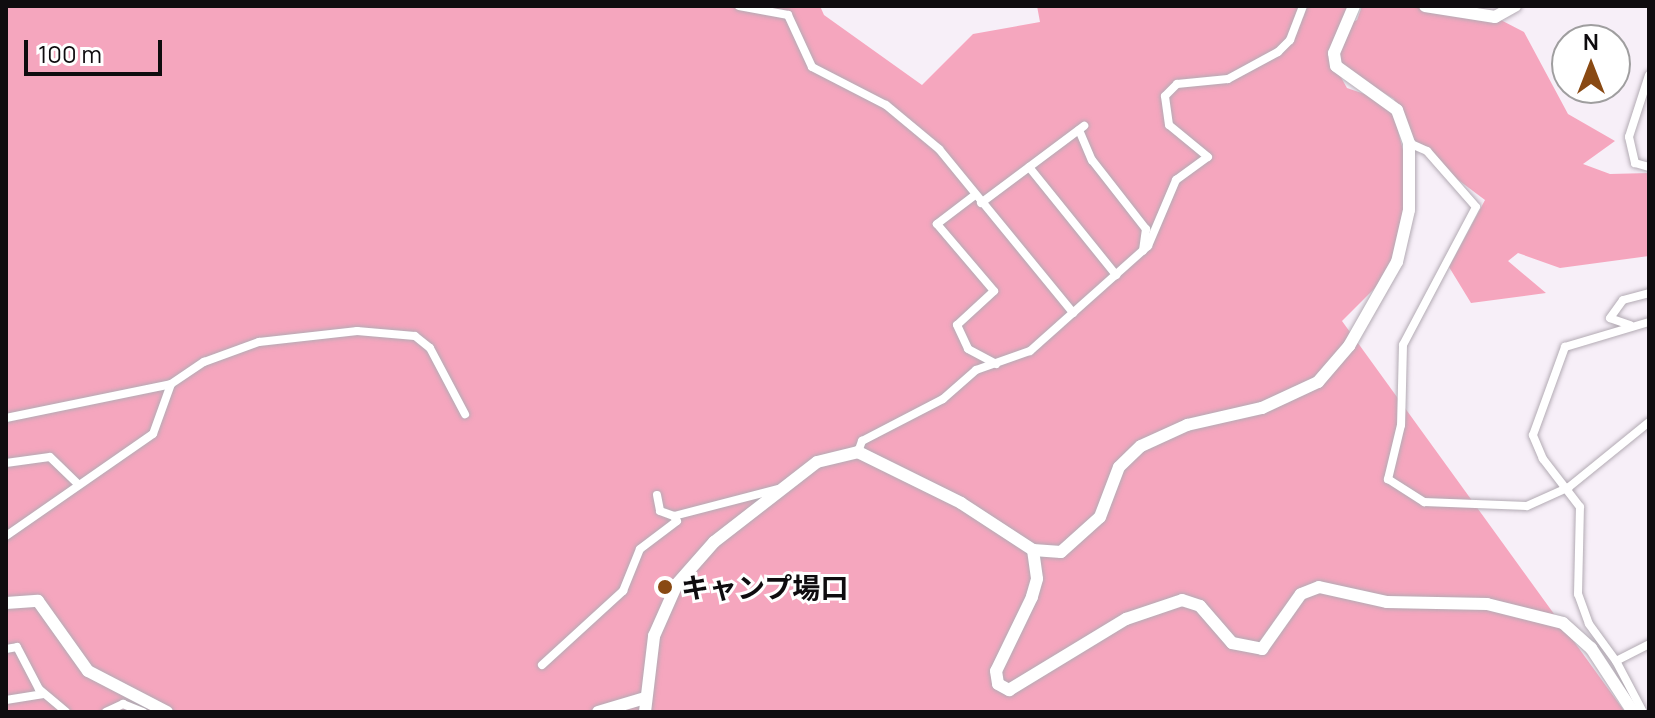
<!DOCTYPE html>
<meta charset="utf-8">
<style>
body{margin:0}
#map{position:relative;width:1655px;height:718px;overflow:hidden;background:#f7eff8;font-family:Manrope,"Noto Sans JP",sans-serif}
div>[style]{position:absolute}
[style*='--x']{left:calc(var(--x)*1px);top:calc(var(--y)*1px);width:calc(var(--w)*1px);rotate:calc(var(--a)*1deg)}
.forest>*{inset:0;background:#f5a6be}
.roads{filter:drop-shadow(0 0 2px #b3abb4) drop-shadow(0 0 2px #b3abb4)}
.street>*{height:8px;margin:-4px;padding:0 4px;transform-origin:4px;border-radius:4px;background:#fff}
.secondary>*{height:12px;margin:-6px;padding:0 6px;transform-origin:6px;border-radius:6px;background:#fff}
.dots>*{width:22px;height:22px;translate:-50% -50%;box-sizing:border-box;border:4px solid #fff;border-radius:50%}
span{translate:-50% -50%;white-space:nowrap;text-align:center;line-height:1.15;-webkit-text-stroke:6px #fff;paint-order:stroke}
.poi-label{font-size:28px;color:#0f0c0f;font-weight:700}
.left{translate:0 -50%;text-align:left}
.frame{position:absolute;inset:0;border:8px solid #0f0c0f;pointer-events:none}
.north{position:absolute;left:1551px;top:24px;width:80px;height:80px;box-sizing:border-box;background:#fff;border:2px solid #9f9e9f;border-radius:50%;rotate:0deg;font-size:22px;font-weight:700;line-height:32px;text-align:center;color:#0f0c0f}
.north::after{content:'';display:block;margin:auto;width:28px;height:36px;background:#894913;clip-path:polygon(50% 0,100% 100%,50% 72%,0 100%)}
.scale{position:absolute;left:24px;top:40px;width:138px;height:36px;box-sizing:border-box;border:4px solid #0f0c0f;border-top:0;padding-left:10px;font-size:24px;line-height:28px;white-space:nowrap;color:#0f0c0f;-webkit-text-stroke:6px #fff;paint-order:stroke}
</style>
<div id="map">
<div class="forest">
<i style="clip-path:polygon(6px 6px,820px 6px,824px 15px,922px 85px,973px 34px,1040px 22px,1037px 6px,1347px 6px,1345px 26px,1357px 20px,1362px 6px,1427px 6px,1495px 17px,1524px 32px,1568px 114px,1615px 141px,1583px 164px,1610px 174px,1649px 173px,1649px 256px,1560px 268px,1518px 253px,1508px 261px,1546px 293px,1471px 303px,1449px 267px,1485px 200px,1409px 143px,1394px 99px,1333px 63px,1347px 88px,1391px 103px,1409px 174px,1393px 270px,1342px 321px,1625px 712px,6px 712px)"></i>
</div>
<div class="roads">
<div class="street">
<i style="--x:739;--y:6;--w:50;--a:10.4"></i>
<i style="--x:788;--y:15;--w:57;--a:65.2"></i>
<i style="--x:812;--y:67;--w:83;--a:27.2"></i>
<i style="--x:886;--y:105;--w:69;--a:39.7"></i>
<i style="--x:939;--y:149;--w:212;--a:50.7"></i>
<i style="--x:1649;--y:75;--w:65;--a:107.9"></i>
<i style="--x:1629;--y:137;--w:27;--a:77"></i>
<i style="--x:1635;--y:163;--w:15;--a:16"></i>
<i style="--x:1079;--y:130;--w:33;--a:67"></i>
<i style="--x:1092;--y:160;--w:88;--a:52"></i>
<i style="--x:1146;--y:229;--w:22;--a:98"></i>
<i style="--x:1409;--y:143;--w:20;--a:24"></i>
<i style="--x:1427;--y:151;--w:74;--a:48.8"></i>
<i style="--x:1476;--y:207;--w:156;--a:117.9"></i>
<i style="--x:1403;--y:345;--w:80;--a:91.4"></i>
<i style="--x:1401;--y:425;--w:56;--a:103.5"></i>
<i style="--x:1388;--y:479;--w:43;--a:32.6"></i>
<i style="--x:1424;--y:502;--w:103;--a:2.2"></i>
<i style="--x:1527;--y:506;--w:46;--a:-24.3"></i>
<i style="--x:1569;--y:487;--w:103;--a:-39.1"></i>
<i style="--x:1029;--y:167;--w:139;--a:51.1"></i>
<i style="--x:975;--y:195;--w:48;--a:142.7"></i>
<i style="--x:937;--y:224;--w:88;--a:49.6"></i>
<i style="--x:994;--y:291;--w:50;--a:137.4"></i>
<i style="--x:957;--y:325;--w:26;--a:65"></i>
<i style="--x:968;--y:349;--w:32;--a:28"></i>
<i style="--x:981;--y:203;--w:129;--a:-36.8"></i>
<i style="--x:1630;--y:325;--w:21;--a:-161"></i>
<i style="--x:1610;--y:318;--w:22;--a:-54"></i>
<i style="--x:1623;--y:300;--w:27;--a:-15"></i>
<i style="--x:6;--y:418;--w:168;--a:-11.6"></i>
<i style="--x:171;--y:384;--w:40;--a:-34"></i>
<i style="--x:204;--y:362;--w:59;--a:-20"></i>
<i style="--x:259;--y:342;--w:99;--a:-6.4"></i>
<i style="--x:357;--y:331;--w:58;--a:4.9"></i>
<i style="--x:415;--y:336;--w:19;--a:39"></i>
<i style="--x:430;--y:348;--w:75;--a:62.1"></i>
<i style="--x:858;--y:452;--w:12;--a:-70"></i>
<i style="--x:862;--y:441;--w:91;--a:-27.4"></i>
<i style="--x:943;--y:399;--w:44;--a:-41.3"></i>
<i style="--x:976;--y:370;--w:57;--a:-19.4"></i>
<i style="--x:1030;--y:351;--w:158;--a:-41.7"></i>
<i style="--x:1148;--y:246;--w:72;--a:-67"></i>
<i style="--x:1176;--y:180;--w:39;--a:-36"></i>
<i style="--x:1208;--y:157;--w:50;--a:-140.6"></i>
<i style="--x:1169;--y:125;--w:29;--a:-98"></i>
<i style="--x:1165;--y:96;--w:17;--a:-45"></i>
<i style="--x:1177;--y:84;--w:51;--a:-5.6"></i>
<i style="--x:1228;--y:79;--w:57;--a:-28.4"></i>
<i style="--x:1278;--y:52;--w:17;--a:-45"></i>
<i style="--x:1290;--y:40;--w:36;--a:-69"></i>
<i style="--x:6;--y:463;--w:44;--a:-7.8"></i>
<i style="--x:50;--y:457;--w:39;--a:44"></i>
<i style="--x:657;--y:495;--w:16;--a:79"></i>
<i style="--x:660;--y:511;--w:15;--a:20"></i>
<i style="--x:674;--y:516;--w:107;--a:-14.6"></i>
<i style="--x:6;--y:536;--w:179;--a:-34.8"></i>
<i style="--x:153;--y:434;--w:53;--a:-70.2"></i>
<i style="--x:6;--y:649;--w:11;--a:-10"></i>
<i style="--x:17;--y:647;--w:47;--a:62.4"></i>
<i style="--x:39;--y:689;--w:35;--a:40"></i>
<i style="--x:1616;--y:661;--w:46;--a:-126.1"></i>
<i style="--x:1589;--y:624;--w:32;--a:-110"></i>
<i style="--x:1578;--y:594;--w:87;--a:-88.7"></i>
<i style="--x:1580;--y:507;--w:61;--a:-127.6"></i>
<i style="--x:1543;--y:459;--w:26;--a:-113"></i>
<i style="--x:1533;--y:435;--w:94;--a:-70"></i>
<i style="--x:1565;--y:347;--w:88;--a:-16.6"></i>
<i style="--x:542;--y:665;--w:110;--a:-42.4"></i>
<i style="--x:623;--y:591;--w:45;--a:-68"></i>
<i style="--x:640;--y:549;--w:46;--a:-37.1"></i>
<i style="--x:677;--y:521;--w:6;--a:-121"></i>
<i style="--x:6;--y:700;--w:38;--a:-9"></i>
<i style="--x:106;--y:712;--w:19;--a:-25"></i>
<i style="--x:123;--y:704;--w:22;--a:22"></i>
<i style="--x:1643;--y:712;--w:58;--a:-117.9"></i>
<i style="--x:1616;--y:661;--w:37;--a:-27"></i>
</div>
<div class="secondary">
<i style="--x:1425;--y:6;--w:71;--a:8.9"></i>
<i style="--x:1495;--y:17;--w:23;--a:-29"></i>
<i style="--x:1033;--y:550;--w:29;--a:82"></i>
<i style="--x:1037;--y:579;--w:19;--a:106"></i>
<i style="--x:1032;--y:597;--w:82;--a:115.9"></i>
<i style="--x:996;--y:671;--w:13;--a:81"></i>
<i style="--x:998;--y:684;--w:13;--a:29"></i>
<i style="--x:1009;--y:690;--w:137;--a:-31.3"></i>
<i style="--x:1126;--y:619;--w:59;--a:-18.7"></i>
<i style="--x:1182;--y:600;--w:19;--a:18"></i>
<i style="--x:1200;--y:606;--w:49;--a:49.1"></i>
<i style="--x:1232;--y:643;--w:31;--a:11"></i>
<i style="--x:1262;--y:649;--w:67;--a:-54.7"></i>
<i style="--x:1301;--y:594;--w:19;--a:-21"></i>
<i style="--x:1319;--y:587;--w:70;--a:12.4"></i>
<i style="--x:1387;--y:602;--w:100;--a:1.1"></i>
<i style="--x:1487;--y:604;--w:78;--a:14"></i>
<i style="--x:1563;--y:623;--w:38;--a:42"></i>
<i style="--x:1591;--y:648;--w:77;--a:56.7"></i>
<i style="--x:6;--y:603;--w:32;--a:-4"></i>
<i style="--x:38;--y:601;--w:86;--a:54.5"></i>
<i style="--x:88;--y:671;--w:89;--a:27.4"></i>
<i style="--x:598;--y:712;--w:49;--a:-16.6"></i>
<i style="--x:645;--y:712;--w:77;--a:-83.2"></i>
<i style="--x:654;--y:636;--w:57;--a:-66.1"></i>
<i style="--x:677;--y:584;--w:56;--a:-48.6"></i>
<i style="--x:714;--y:542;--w:130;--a:-37.8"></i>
<i style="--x:817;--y:462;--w:42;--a:-13.7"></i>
<i style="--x:858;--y:452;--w:115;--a:26.3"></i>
<i style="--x:961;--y:503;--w:86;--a:33.1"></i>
<i style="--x:1033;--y:550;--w:28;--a:4"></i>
<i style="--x:1061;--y:552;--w:52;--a:-41.9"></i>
<i style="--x:1100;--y:517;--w:53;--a:-69.2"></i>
<i style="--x:1119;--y:467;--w:30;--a:-44"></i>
<i style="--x:1141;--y:446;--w:51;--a:-24.5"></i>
<i style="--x:1187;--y:425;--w:77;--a:-12.8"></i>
<i style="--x:1262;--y:408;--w:62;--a:-24.9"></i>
<i style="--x:1318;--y:382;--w:48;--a:-49.3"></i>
<i style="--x:1349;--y:346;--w:97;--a:-60.3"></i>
<i style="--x:1397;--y:262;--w:53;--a:-77"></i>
<i style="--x:1409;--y:210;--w:67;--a:-90"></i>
<i style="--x:1409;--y:143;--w:35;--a:-110"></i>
<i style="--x:1397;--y:110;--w:75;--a:-144.2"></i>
<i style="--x:1336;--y:66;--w:13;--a:-99"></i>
<i style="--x:1334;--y:53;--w:51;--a:-66.9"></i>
</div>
</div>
<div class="dots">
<i style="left:665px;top:587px;background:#894913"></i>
</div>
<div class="poi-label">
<span class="left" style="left:681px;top:587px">キャンプ場口</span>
</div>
<div class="frame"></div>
<div class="north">N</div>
<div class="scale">100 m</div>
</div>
